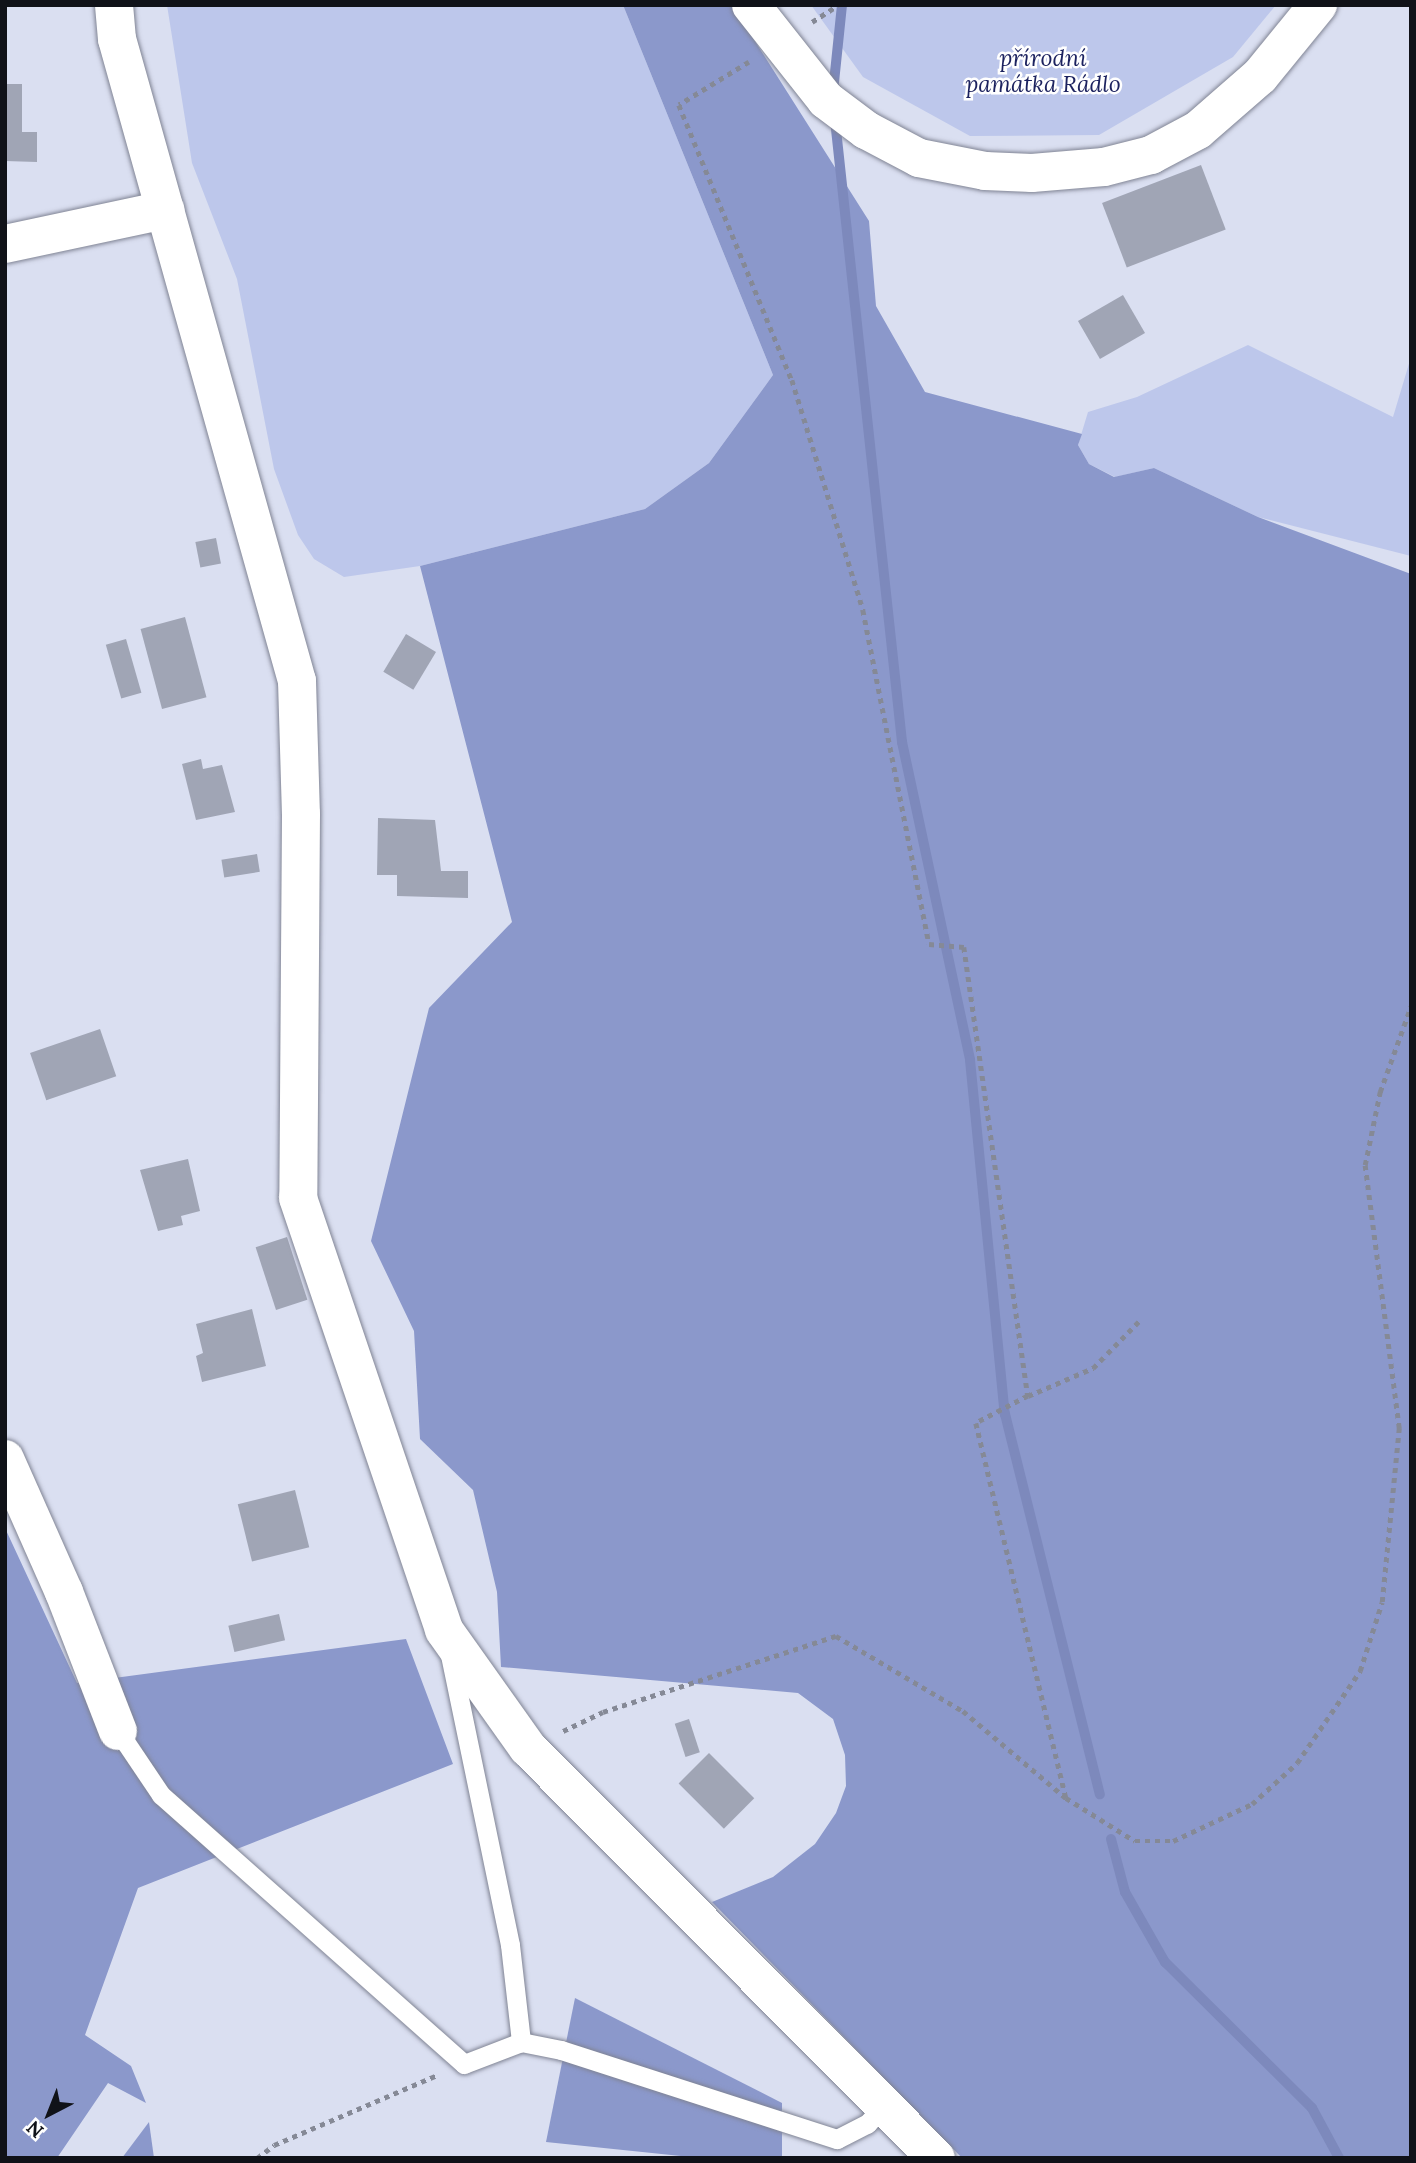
<!DOCTYPE html>
<meta charset="utf-8">
<style>
body{margin:0}
#map{position:relative;width:1416px;height:2163px;overflow:hidden;background:#dadff1;font-family:Lora,serif}
div>[style]{position:absolute}
[style*='--x']{left:calc(var(--x)*1px);top:calc(var(--y)*1px);width:calc(var(--w)*1px);rotate:calc(var(--a)*1deg)}
.green>*{inset:0;background:#bdc7eb}
.forest>*{inset:0;background:#8b98cb}
.stream>*{height:10px;margin:-5px;padding:0 5px;transform-origin:5px;border-radius:5px;background:#7d89bc}
.building>*{inset:0;background:#a0a5b5;transform-origin:0 0}
.path>*{height:4.5px;margin-top:-2.25px;transform-origin:0;background:repeating-linear-gradient(90deg,#858996 0 5px,transparent 0 10px)}
.roads{filter:drop-shadow(0 0 2px #808494) drop-shadow(0 0 2px #808494)}
.service>*{height:19px;margin:-9.5px;padding:0 9.5px;transform-origin:9.5px;border-radius:9.5px;background:#fff}
.minor>*{height:38px;margin:-19px;padding:0 19px;transform-origin:19px;border-radius:19px;background:#fff}
.tertiary>*{height:38px;margin:-19px;padding:0 19px;transform-origin:19px;border-radius:19px;background:#fff}
span{translate:-50% -50%;white-space:nowrap;text-align:center;line-height:1.15;-webkit-text-stroke:5px #fff;paint-order:stroke}
.park-label{font-size:23px;color:#1c225f;font-style:italic}
.frame{position:absolute;inset:0;border:7px solid #101218;pointer-events:none}
.north{position:absolute;left:14px;top:2079px;width:70px;height:70px;-webkit-text-stroke:5px #fff;paint-order:stroke;rotate:222deg;font-size:19px;font-weight:700;line-height:28px;text-align:center;color:#101218}
.north::after{content:'';display:block;margin:auto;width:24px;height:32px;background:#101218;clip-path:polygon(50% 0,100% 100%,50% 72%,0 100%)}
</style>
<div id="map">
<div class="green">
<i style="clip-path:polygon(167px 5px,623px 5px,773px 375px,709px 463px,645px 509px,420px 566px,344px 577px,314px 559px,298px 535px,274px 469px,237px 279px,192px 163px)"></i>
<i style="clip-path:polygon(811px 5px,1276px 5px,1233px 57px,1099px 135px,970px 136px,863px 77px)"></i>
<i style="clip-path:polygon(1248px 345px,1393px 417px,1411px 357px,1411px 556px,1258px 517px,1154px 468px,1115px 477px,1089px 464px,1078px 445px,1088px 412px,1137px 397px)"></i>
</div>
<div class="forest">
<i style="clip-path:polygon(623px 5px,732px 5px,869px 221px,876px 306px,925px 392px,1082px 434px,1078px 445px,1089px 464px,1114px 477px,1154px 468px,1258px 517px,1411px 574px,1411px 2158px,962px 2158px,712px 1902px,773px 1877px,815px 1844px,836px 1813px,846px 1786px,845px 1755px,833px 1719px,798px 1693px,501px 1667px,497px 1592px,473px 1490px,420px 1439px,414px 1331px,371px 1241px,429px 1008px,512px 922px,420px 566px,645px 509px,709px 463px,773px 375px)"></i>
<i style="clip-path:polygon(5px 1528px,77px 1683px,406px 1639px,453px 1764px,138px 1888px,85px 2035px,131px 2066px,146px 2103px,108px 2083px,57px 2158px,5px 2158px)"></i>
<i style="clip-path:polygon(575px 1998px,782px 2103px,782px 2158px,700px 2158px,546px 2142px)"></i>
<i style="clip-path:polygon(149px 2122px,154px 2158px,122px 2158px)"></i>
</div>
<div class="stream">
<i style="--x:833;--y:92;--w:87;--a:-84.1"></i>
<i style="--x:835;--y:120;--w:626;--a:83.85"></i>
<i style="--x:902;--y:742;--w:325;--a:77.9"></i>
<i style="--x:970;--y:1060;--w:356;--a:84.4"></i>
<i style="--x:1005;--y:1414;--w:392;--a:76"></i>
<i style="--x:1111;--y:1839;--w:55;--a:75.2"></i>
<i style="--x:1125;--y:1892;--w:81;--a:60.3"></i>
<i style="--x:1165;--y:1962;--w:207;--a:44.8"></i>
<i style="--x:1312;--y:2108;--w:57;--a:61.6"></i>
</div>
<div class="building">
<i style="clip-path:polygon(5px 84px,22px 84px,22px 132px,37px 132px,37px 162px,5px 161px)"></i>
<i style="left:1201px;top:165px;width:69px;height:106px;rotate:69deg"></i>
<i style="left:1123px;top:295px;width:44px;height:52px;rotate:60deg"></i>
<i style="left:216px;top:538px;width:26px;height:21px;rotate:79deg"></i>
<i style="left:185px;top:617px;width:83px;height:46px;rotate:75deg"></i>
<i style="left:406px;top:634px;width:35px;height:44px;rotate:31deg"></i>
<i style="left:126px;top:639px;width:56px;height:21px;rotate:74deg"></i>
<i style="clip-path:polygon(201px 759px,203px 769px,222px 765px,235px 812px,196px 820px,182px 764px)"></i>
<i style="clip-path:polygon(378px 818px,435px 820px,441px 871px,468px 871px,468px 898px,397px 896px,397px 875px,377px 875px)"></i>
<i style="left:257px;top:854px;width:18px;height:36px;rotate:81deg"></i>
<i style="left:100px;top:1029px;width:50px;height:74px;rotate:71deg"></i>
<i style="clip-path:polygon(188px 1159px,200px 1211px,181px 1216px,183px 1225px,158px 1231px,140px 1170px)"></i>
<i style="left:287px;top:1237px;width:66px;height:33px;rotate:72deg"></i>
<i style="clip-path:polygon(252px 1309px,266px 1366px,202px 1382px,196px 1356px,203px 1353px,196px 1324px)"></i>
<i style="left:295px;top:1490px;width:59px;height:59px;rotate:76deg"></i>
<i style="left:279px;top:1614px;width:27px;height:52px;rotate:77deg"></i>
<i style="left:689px;top:1719px;width:35px;height:15px;rotate:72deg"></i>
<i style="left:709px;top:1753px;width:64px;height:43px;rotate:45deg"></i>
</div>
<div class="path">
<i style="--x:812;--y:22;--w:31;--a:-33"></i>
<i style="--x:749;--y:62;--w:82;--a:148.4"></i>
<i style="--x:679;--y:105;--w:297;--a:67.7"></i>
<i style="--x:792;--y:380;--w:241;--a:72.8"></i>
<i style="--x:863;--y:610;--w:340;--a:78.8"></i>
<i style="--x:929;--y:944;--w:35;--a:5"></i>
<i style="--x:964;--y:947;--w:454;--a:81.9"></i>
<i style="--x:1028;--y:1396;--w:59;--a:152.6"></i>
<i style="--x:976;--y:1423;--w:386;--a:76.5"></i>
<i style="--x:1028;--y:1396;--w:71;--a:-23.3"></i>
<i style="--x:1093;--y:1368;--w:69;--a:-45.6"></i>
<i style="--x:563;--y:1731;--w:44;--a:-25.4"></i>
<i style="--x:603;--y:1712;--w:245;--a:-18.1"></i>
<i style="--x:836;--y:1636;--w:147;--a:30.6"></i>
<i style="--x:963;--y:1711;--w:135;--a:40.2"></i>
<i style="--x:1066;--y:1798;--w:81;--a:31.9"></i>
<i style="--x:1135;--y:1841;--w:38;--a:0"></i>
<i style="--x:1173;--y:1841;--w:87;--a:-25.1"></i>
<i style="--x:1252;--y:1804;--w:61;--a:-42.3"></i>
<i style="--x:1297;--y:1763;--w:112;--a:-55.6"></i>
<i style="--x:1360;--y:1671;--w:72;--a:-72.3"></i>
<i style="--x:1382;--y:1602;--w:175;--a:-84.4"></i>
<i style="--x:1399;--y:1428;--w:265;--a:-97.4"></i>
<i style="--x:1365;--y:1165;--w:75;--a:-78.4"></i>
<i style="--x:1380;--y:1092;--w:91;--a:-70.2"></i>
<i style="--x:257;--y:2158;--w:21;--a:-37"></i>
<i style="--x:274;--y:2145;--w:177;--a:-23.2"></i>
</div>
<div class="roads">
<div class="service">
<i style="--x:450;--y:1655;--w:296;--a:78.3"></i>
<i style="--x:510;--y:1945;--w:98;--a:83.5"></i>
<i style="--x:118;--y:1731;--w:77;--a:56.1"></i>
<i style="--x:161;--y:1795;--w:405;--a:41.6"></i>
<i style="--x:464;--y:2064;--w:61;--a:-21.1"></i>
<i style="--x:521;--y:2042;--w:41;--a:11.3"></i>
<i style="--x:561;--y:2050;--w:290;--a:17.9"></i>
<i style="--x:837;--y:2139;--w:34;--a:-27"></i>
<i style="--x:867;--y:2124;--w:25;--a:-48"></i>
</div>
<div class="minor">
<i style="--x:5;--y:244;--w:164;--a:-12"></i>
<i style="--x:5;--y:1459;--w:145;--a:66.1"></i>
<i style="--x:64;--y:1592;--w:149;--a:68.8"></i>
</div>
<div class="tertiary">
<i style="--x:114;--y:5;--w:34;--a:85"></i>
<i style="--x:117;--y:39;--w:667;--a:74.34"></i>
<i style="--x:297;--y:681;--w:133;--a:88.3"></i>
<i style="--x:301;--y:814;--w:384;--a:90.4"></i>
<i style="--x:298;--y:1198;--w:456;--a:71.3"></i>
<i style="--x:444;--y:1630;--w:145;--a:54.6"></i>
<i style="--x:528;--y:1748;--w:578;--a:45.14"></i>
<i style="--x:751;--y:5;--w:121;--a:51.7"></i>
<i style="--x:826;--y:100;--w:50;--a:36.9"></i>
<i style="--x:866;--y:130;--w:60;--a:27.8"></i>
<i style="--x:919;--y:158;--w:67;--a:11.1"></i>
<i style="--x:985;--y:171;--w:47;--a:2.4"></i>
<i style="--x:1032;--y:173;--w:72;--a:-4.8"></i>
<i style="--x:1104;--y:167;--w:49;--a:-14.3"></i>
<i style="--x:1151;--y:155;--w:53;--a:-28"></i>
<i style="--x:1198;--y:130;--w:82;--a:-41.1"></i>
<i style="--x:1260;--y:76;--w:92;--a:-50.8"></i>
</div>
</div>
<div class="park-label">
<span style="left:1043px;top:71px">přírodní<br>památka Rádlo</span>
</div>
<div class="frame"></div>
<div class="north">N</div>
</div>
